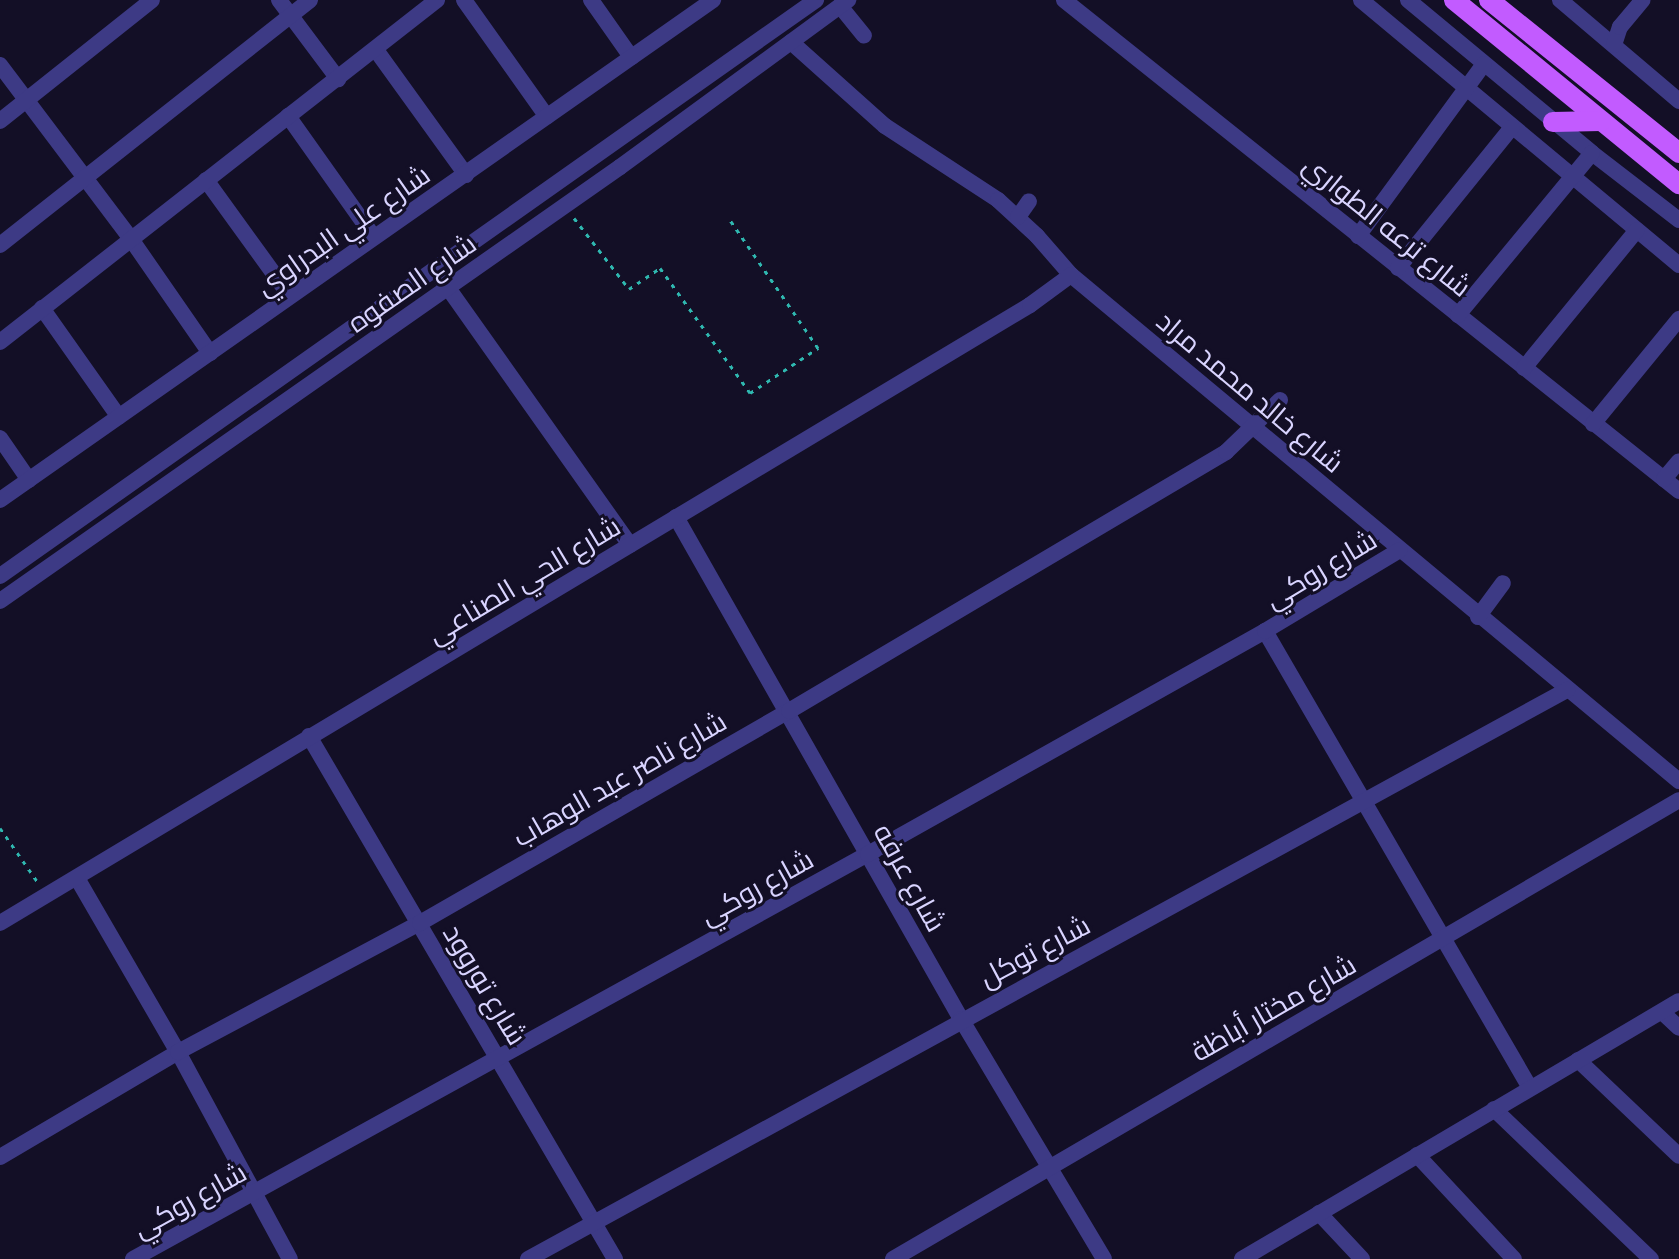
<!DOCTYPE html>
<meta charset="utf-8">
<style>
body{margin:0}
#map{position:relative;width:1679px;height:1259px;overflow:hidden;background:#130f26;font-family:Manrope,Cairo,sans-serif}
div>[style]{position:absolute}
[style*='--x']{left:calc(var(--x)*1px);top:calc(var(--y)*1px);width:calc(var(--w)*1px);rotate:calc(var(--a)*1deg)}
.path>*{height:3px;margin-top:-1.5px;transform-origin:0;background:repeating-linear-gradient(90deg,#2fb8b0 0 4px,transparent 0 10px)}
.minor>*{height:16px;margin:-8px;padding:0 8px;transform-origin:8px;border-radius:8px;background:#3d3a85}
.major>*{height:20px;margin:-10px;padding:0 10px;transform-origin:10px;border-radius:10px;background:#c25bff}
span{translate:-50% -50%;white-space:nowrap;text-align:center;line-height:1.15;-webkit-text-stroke:6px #130f26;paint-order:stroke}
.street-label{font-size:28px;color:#d9d4ff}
</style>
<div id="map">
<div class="path">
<i style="--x:574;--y:218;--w:90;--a:52.2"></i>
<i style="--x:629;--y:289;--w:37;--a:-34"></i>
<i style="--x:660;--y:268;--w:154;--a:54.2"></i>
<i style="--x:750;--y:393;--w:82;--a:-33.5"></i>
<i style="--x:818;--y:348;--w:159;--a:-124.5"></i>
<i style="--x:0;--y:828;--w:68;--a:55.1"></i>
</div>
<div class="minor">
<i style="--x:279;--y:0;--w:99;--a:53.2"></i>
<i style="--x:464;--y:0;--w:143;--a:54.6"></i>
<i style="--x:591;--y:0;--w:70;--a:54.9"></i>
<i style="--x:1064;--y:0;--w:787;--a:38.6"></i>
<i style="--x:1361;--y:0;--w:414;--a:39.8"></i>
<i style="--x:1408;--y:0;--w:239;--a:39.7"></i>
<i style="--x:1592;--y:153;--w:110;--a:37.6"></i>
<i style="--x:1560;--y:0;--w:156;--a:40.3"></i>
<i style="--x:840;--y:6;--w:38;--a:51"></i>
<i style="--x:791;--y:42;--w:126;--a:41.8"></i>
<i style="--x:885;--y:126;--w:135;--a:33.2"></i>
<i style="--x:998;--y:200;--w:53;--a:42.7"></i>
<i style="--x:1037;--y:236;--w:52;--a:48.9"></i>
<i style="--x:1071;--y:275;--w:791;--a:39.77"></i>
<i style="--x:1614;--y:45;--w:19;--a:-72"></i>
<i style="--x:1620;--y:27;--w:35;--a:-50"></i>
<i style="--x:376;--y:50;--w:154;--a:54.2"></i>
<i style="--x:0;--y:65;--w:218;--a:53"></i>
<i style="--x:131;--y:239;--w:139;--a:55.3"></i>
<i style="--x:288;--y:116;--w:147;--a:54.7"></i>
<i style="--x:0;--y:121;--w:194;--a:-38.5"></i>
<i style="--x:206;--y:180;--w:143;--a:54.1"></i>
<i style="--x:1018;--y:217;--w:19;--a:-55"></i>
<i style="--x:1358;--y:236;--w:213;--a:-53.8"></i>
<i style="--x:0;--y:245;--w:395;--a:-38.3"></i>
<i style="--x:1398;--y:268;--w:181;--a:-51"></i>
<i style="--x:441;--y:278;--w:327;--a:54.7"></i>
<i style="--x:42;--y:308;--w:133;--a:54.8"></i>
<i style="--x:1458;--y:315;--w:210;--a:-50.4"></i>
<i style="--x:0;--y:342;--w:555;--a:-38.05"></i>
<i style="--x:1524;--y:368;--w:178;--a:-50.7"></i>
<i style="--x:1593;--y:424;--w:136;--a:-50.7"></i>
<i style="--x:0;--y:438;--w:51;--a:55.4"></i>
<i style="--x:1664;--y:479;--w:23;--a:-50"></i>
<i style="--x:0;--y:500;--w:871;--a:-35.04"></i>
<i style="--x:676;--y:517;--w:577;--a:60.42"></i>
<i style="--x:961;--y:1019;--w:279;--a:59.2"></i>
<i style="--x:0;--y:576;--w:999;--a:-35.22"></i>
<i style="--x:0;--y:601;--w:757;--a:-34.99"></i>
<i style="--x:620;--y:167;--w:283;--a:-36.2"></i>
<i style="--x:1478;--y:617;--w:42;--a:-53.7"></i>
<i style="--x:1265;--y:631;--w:528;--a:59.89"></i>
<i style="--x:309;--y:736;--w:606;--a:59.67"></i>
<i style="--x:77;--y:878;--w:201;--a:59.9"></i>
<i style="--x:178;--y:1052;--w:235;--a:61.6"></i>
<i style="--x:0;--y:923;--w:1201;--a:-30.96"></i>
<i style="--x:1030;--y:305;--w:51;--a:-36.2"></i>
<i style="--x:1662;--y:1012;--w:23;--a:43"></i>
<i style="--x:1578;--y:1060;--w:139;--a:43.5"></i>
<i style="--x:1494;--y:1109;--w:217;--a:43.7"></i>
<i style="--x:1417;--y:1155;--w:142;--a:47"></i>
<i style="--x:0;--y:1157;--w:207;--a:-30.5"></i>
<i style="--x:178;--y:1052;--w:274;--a:-28.1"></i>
<i style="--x:420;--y:923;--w:426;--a:-29.9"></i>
<i style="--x:789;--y:711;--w:508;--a:-30.65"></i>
<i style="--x:1226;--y:452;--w:75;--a:-43.9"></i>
<i style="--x:1319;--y:1213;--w:63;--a:46.9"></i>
<i style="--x:133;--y:1259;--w:839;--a:-28.86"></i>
<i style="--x:868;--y:854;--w:455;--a:-29.3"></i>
<i style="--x:1265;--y:631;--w:157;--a:-31"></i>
<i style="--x:528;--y:1259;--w:1185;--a:-28.71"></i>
<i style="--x:893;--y:1259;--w:910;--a:-30.28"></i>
<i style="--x:1242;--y:1259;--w:507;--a:-30.56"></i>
</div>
<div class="major">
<i style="--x:1454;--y:0;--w:291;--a:39.3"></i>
<i style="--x:1489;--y:0;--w:244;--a:38.8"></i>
<i style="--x:1553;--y:122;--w:48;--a:-1.2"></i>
</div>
<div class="street-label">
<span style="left:1388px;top:225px;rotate:39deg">شارع ترعه الطواري</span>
<span style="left:342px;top:229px;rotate:-35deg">شارع علي البدراوي</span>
<span style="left:411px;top:282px;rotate:-35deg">شارع الصفوه</span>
<span style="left:1251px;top:391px;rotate:40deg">شارع خالد محمد مراد</span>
<span style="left:1320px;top:568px;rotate:-31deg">شارع روكي</span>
<span style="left:523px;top:579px;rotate:-31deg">شارع الحي الصناعي</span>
<span style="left:619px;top:778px;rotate:-30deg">شارع ناصر عبد الوهاب</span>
<span style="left:911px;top:877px;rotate:61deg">شارع عرفه</span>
<span style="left:756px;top:886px;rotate:-29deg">شارع روكي</span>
<span style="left:1034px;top:950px;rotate:-28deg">شارع توكل</span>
<span style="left:486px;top:984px;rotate:59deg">شارع توروود</span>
<span style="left:1273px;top:1007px;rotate:-30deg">شارع مختار أباظة</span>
<span style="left:189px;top:1199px;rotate:-29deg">شارع روكي</span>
</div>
</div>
